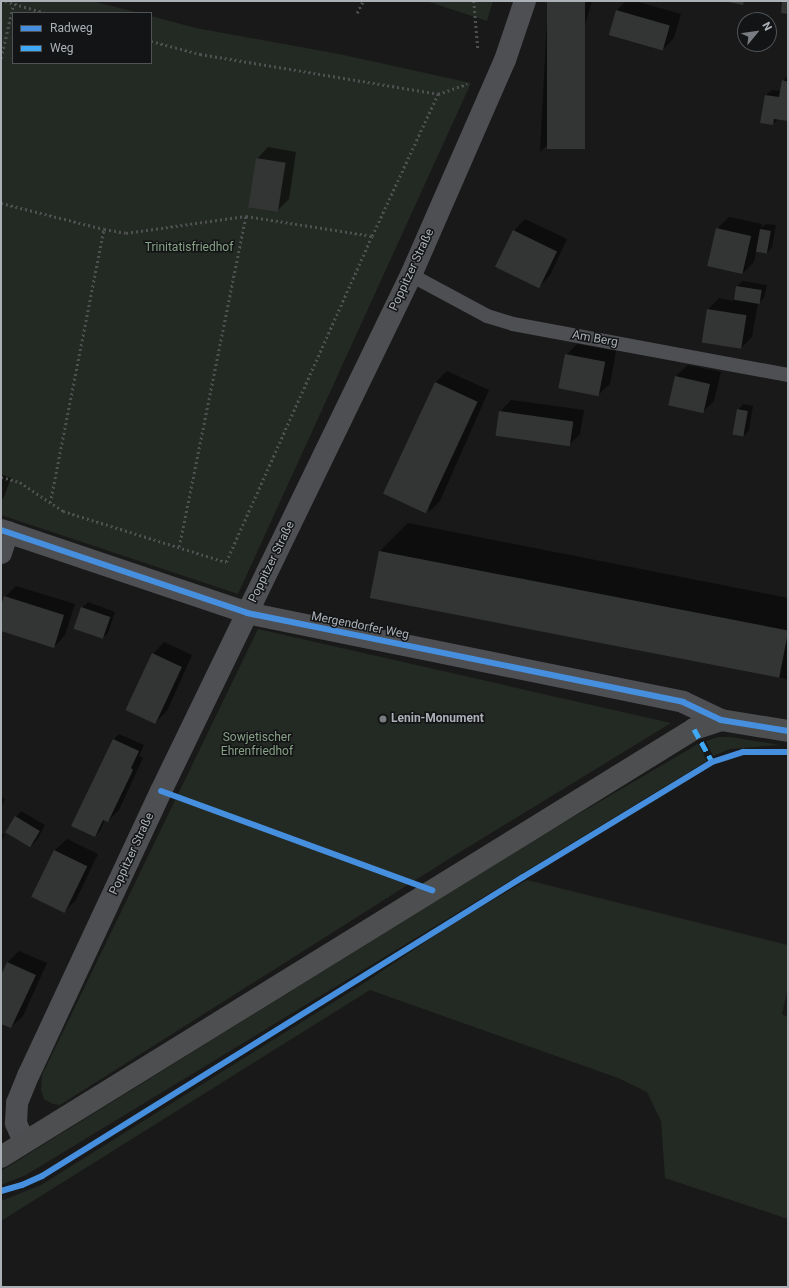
<!DOCTYPE html>
<meta charset="utf-8">
<style>
body{margin:0}
#map{position:relative;width:789px;height:1288px;overflow:hidden;background:#191919;font-family:Roboto,sans-serif}
div>[style]{position:absolute}
[style*='--x']{left:calc(var(--x)*1px);top:calc(var(--y)*1px);width:calc(var(--w)*1px);rotate:calc(var(--a)*1deg)}
.green>*{inset:0;background:#232923}
.shadow>*{inset:0;background:#0007}
.building>*{inset:0;background:#333434;transform-origin:0 0}
.path>*{height:2.5px;margin-top:-1.25px;transform-origin:0;background:repeating-linear-gradient(90deg,#4f5052 0 2px,transparent 0 5px)}
.service>*{height:14px;margin:-7px;padding:0 7px;transform-origin:7px;border-radius:7px;background:#4e4f52}
.minor>*{height:22px;margin:-11px;padding:0 11px;transform-origin:11px;border-radius:11px;background:#4e4f52}
.secondary>*{height:22px;margin:-11px;padding:0 11px;transform-origin:11px;border-radius:11px;background:#4d4e4f}
.quiet>*{height:5px;margin-top:-2.5px;transform-origin:0;background:repeating-linear-gradient(90deg,#3fa9f5 0 10px,transparent 0 15px)}
.cycleway>*{height:6px;margin:-3px;padding:0 3px;transform-origin:3px;border-radius:3px;background:#468fdf}
.dots>*{width:11px;height:11px;translate:-50% -50%;box-sizing:border-box;border:2px solid #131415;border-radius:50%}
span{translate:-50% -50%;white-space:nowrap;text-align:center;line-height:1.15;-webkit-text-stroke:3px #131415;paint-order:stroke}
.park-label{font-size:12px;color:#87a186}
.street-label{font-size:12px;color:#acb1b8}
.poi-label{font-size:12px;color:#acb1b8;font-weight:700}
.left{translate:0 -50%;text-align:left}
.frame{position:absolute;inset:0;border:2px solid #acb1b8;pointer-events:none}
.legend{position:absolute;left:12px;top:12px;width:140px;height:52px;box-sizing:border-box;background:#131415;border:1px solid #505356;margin:0;padding:5px 7px;list-style:none;font-size:12px;color:#acb1b8}
.legend li{display:flex;align-items:center;gap:8px;height:20px}
.legend b{width:20px;border:1px solid #505356}
.north{position:absolute;left:737px;top:12px;width:40px;height:40px;box-sizing:border-box;background:#131415;border:1px solid #505356;border-radius:50%;rotate:61deg;font-size:11px;font-weight:700;line-height:16px;text-align:center;color:#acb1b8}
.north::after{content:'';display:block;margin:auto;width:14px;height:18px;background:#797c80;clip-path:polygon(50% 0,100% 100%,50% 72%,0 100%)}
</style>
<div id="map">
<div class="green">
<i style="clip-path:polygon(1px 1px,92px 1px,139px 13px,13px 13px,13px 63px,151px 63px,151px 16px,196px 28px,339px 54px,471px 83px,238px 594px,1px 515px)"></i>
<i style="clip-path:polygon(426px 1px,493px 1px,487px 21px)"></i>
<i style="clip-path:polygon(258px 629px,671px 723px,444px 862px,60px 1105px,53px 1104px,44px 1099px,41px 1090px,42px 1075px)"></i>
<i style="clip-path:polygon(718px 737px,731px 737px,780px 745px,730px 749px,713px 756px,706px 741px)"></i>
<i style="clip-path:polygon(698px 744px,707px 761px,26px 1175px,1px 1185px,1px 1171px,534px 840px)"></i>
<i style="clip-path:polygon(527px 880px,788px 945px,788px 988px,782px 1014px,788px 1017px,788px 1219px,665px 1178px,661px 1121px,647px 1092px,618px 1078px,370px 990px,1px 1221px,2px 1210px,1px 1201px,41px 1185px,364px 983px,454px 923px)"></i>
</div>
<div class="shadow">
<i style="clip-path:polygon(548px 1px,592px 1px,551px 141px,540px 152px)"></i>
<i style="clip-path:polygon(626px 1px,635px 1px,681px 14px,674px 38px,663px 49px,617px 10px)"></i>
<i style="clip-path:polygon(788px 75px,788px 120px,779px 118px,773px 124px,766px 95px,772px 90px,781px 91px,783px 81px)"></i>
<i style="clip-path:polygon(268px 147px,296px 152px,289px 199px,277px 211px,257px 159px)"></i>
<i style="clip-path:polygon(729px 217px,762px 224px,761px 228px,766px 224px,776px 225px,772px 247px,767px 253px,756px 251px,754px 262px,743px 273px,717px 229px)"></i>
<i style="clip-path:polygon(525px 219px,567px 239px,550px 275px,539px 287px,514px 231px)"></i>
<i style="clip-path:polygon(743px 281px,767px 285px,764px 298px,758px 303px,752px 337px,741px 348px,708px 309px,719px 298px,733px 301px,737px 286px)"></i>
<i style="clip-path:polygon(577px 344px,616px 351px,610px 384px,598px 395px,566px 355px)"></i>
<i style="clip-path:polygon(688px 365px,721px 372px,714px 401px,703px 412px,670px 405px,676px 376px)"></i>
<i style="clip-path:polygon(447px 371px,489px 390px,440px 501px,429px 512px,435px 383px)"></i>
<i style="clip-path:polygon(511px 400px,584px 410px,580px 434px,569px 445px,500px 412px)"></i>
<i style="clip-path:polygon(743px 404px,753px 406px,749px 430px,744px 436px,738px 410px)"></i>
<i style="clip-path:polygon(1px 474px,11px 478px,4px 497px,1px 501px)"></i>
<i style="clip-path:polygon(408px 523px,788px 598px,788px 680px,380px 551px)"></i>
<i style="clip-path:polygon(16px 586px,75px 604px,65px 635px,54px 647px,1px 630px,1px 610px,5px 597px)"></i>
<i style="clip-path:polygon(88px 602px,115px 612px,108px 633px,103px 638px,82px 608px)"></i>
<i style="clip-path:polygon(164px 642px,192px 655px,167px 711px,156px 722px,153px 654px)"></i>
<i style="clip-path:polygon(119px 734px,144px 745px,139px 756px,143px 758px,119px 810px,108px 821px,105px 820px,100px 831px,95px 836px,114px 739px)"></i>
<i style="clip-path:polygon(1px 797px,5px 799px,1px 809px)"></i>
<i style="clip-path:polygon(21px 811px,45px 825px,37px 840px,31px 846px,16px 817px)"></i>
<i style="clip-path:polygon(1px 833px,5px 835px,1px 842px)"></i>
<i style="clip-path:polygon(67px 839px,98px 854px,76px 900px,65px 911px,33px 896px,55px 850px)"></i>
<i style="clip-path:polygon(19px 951px,47px 963px,23px 1016px,11px 1027px,1px 1022px,1px 978px,8px 962px)"></i>
</div>
<div class="building">
<i style="left:547px;top:1px;width:38px;height:148px"></i>
<i style="clip-path:polygon(724px 1px,744px 1px,743px 5px)"></i>
<i style="clip-path:polygon(782px 1px,788px 1px,788px 14px,781px 13px)"></i>
<i style="left:616px;top:10px;width:56px;height:26px;rotate:16deg"></i>
<i style="clip-path:polygon(782px 80px,788px 82px,788px 121px,774px 119px,773px 125px,760px 123px,765px 95px,779px 97px)"></i>
<i style="left:256px;top:158px;width:30px;height:50px;rotate:9deg"></i>
<i style="left:716px;top:228px;width:36px;height:39px;rotate:13deg"></i>
<i style="left:760px;top:229px;width:11px;height:23px;rotate:10deg"></i>
<i style="left:513px;top:230px;width:49px;height:41px;rotate:26deg"></i>
<i style="left:736px;top:286px;width:26px;height:14px;rotate:9deg"></i>
<i style="left:707px;top:309px;width:40px;height:34px;rotate:9deg"></i>
<i style="left:565px;top:354px;width:41px;height:35px;rotate:11deg"></i>
<i style="left:675px;top:376px;width:36px;height:30px;rotate:13deg"></i>
<i style="left:435px;top:382px;width:47px;height:123px;rotate:25deg"></i>
<i style="left:737px;top:409px;width:11px;height:26px;rotate:10deg"></i>
<i style="left:499px;top:411px;width:75px;height:25px;rotate:8deg"></i>
<i style="left:379px;top:551px;width:417px;height:48px;rotate:11deg"></i>
<i style="clip-path:polygon(4px 596px,64px 615px,54px 648px,1px 631px,1px 606px)"></i>
<i style="left:81px;top:607px;width:31px;height:23px;rotate:19deg"></i>
<i style="left:152px;top:653px;width:33px;height:63px;rotate:25deg"></i>
<i style="clip-path:polygon(113px 739px,139px 751px,131px 768px,133px 770px,108px 822px,103px 820px,95px 837px,71px 826px)"></i>
<i style="left:15px;top:816px;width:29px;height:19px;rotate:31deg"></i>
<i style="left:54px;top:850px;width:37px;height:52px;rotate:26deg"></i>
<i style="clip-path:polygon(7px 962px,36px 975px,11px 1028px,1px 1024px,1px 975px)"></i>
</div>
<div class="path">
<i style="--x:5;--y:1;--w:42;--a:16.7"></i>
<i style="--x:474;--y:1;--w:48;--a:85.2"></i>
<i style="--x:357;--y:13;--w:13;--a:-63"></i>
<i style="--x:151;--y:41;--w:51;--a:14.9"></i>
<i style="--x:200;--y:54;--w:241;--a:9.5"></i>
<i style="--x:1;--y:58;--w:54;--a:-77.2"></i>
<i style="--x:1;--y:203;--w:106;--a:14.2"></i>
<i style="--x:104;--y:229;--w:22;--a:10"></i>
<i style="--x:126;--y:233;--w:121;--a:-8.1"></i>
<i style="--x:246;--y:216;--w:128;--a:9"></i>
<i style="--x:372;--y:236;--w:157;--a:-65.1"></i>
<i style="--x:438;--y:94;--w:31;--a:-19"></i>
<i style="--x:1;--y:477;--w:20;--a:15"></i>
<i style="--x:20;--y:482;--w:52;--a:34"></i>
<i style="--x:63;--y:511;--w:171;--a:17.4"></i>
<i style="--x:226;--y:562;--w:357;--a:-65.9"></i>
<i style="--x:50;--y:503;--w:279;--a:-78.9"></i>
<i style="--x:179;--y:547;--w:338;--a:-78.6"></i>
</div>
<div class="service">
<i style="--x:411;--y:275;--w:86;--a:28.3"></i>
<i style="--x:487;--y:316;--w:27;--a:17"></i>
<i style="--x:513;--y:324;--w:280;--a:10.5"></i>
</div>
<div class="minor">
<i style="--x:1;--y:530;--w:260;--a:18.6"></i>
<i style="--x:247;--y:613;--w:445;--a:11.5"></i>
<i style="--x:683;--y:702;--w:42;--a:25.3"></i>
<i style="--x:1;--y:553;--w:22;--a:-72"></i>
<i style="--x:24;--y:1142;--w:21;--a:-113"></i>
<i style="--x:16;--y:1123;--w:20;--a:-87"></i>
<i style="--x:17;--y:1103;--w:31;--a:-68"></i>
<i style="--x:29;--y:1074;--w:312;--a:-65"></i>
<i style="--x:161;--y:791;--w:573;--a:-64.15"></i>
<i style="--x:411;--y:275;--w:235;--a:-66.4"></i>
<i style="--x:505;--y:60;--w:62;--a:-71.3"></i>
</div>
<div class="secondary">
<i style="--x:1;--y:1157;--w:815;--a:-31.7"></i>
<i style="--x:694;--y:729;--w:28;--a:-18"></i>
<i style="--x:721;--y:720;--w:68;--a:9.3"></i>
</div>
<div class="quiet">
<i style="--x:694;--y:729;--w:38;--a:61"></i>
</div>
<div class="cycleway">
<i style="--x:1;--y:530;--w:260;--a:18.6"></i>
<i style="--x:247;--y:613;--w:445;--a:11.5"></i>
<i style="--x:683;--y:702;--w:42;--a:25.3"></i>
<i style="--x:721;--y:720;--w:68;--a:9.3"></i>
<i style="--x:161;--y:791;--w:289;--a:20.1"></i>
<i style="--x:1;--y:1191;--w:22;--a:-16"></i>
<i style="--x:22;--y:1185;--w:22;--a:-24"></i>
<i style="--x:42;--y:1176;--w:566;--a:-31.87"></i>
<i style="--x:523;--y:877;--w:221;--a:-31.3"></i>
<i style="--x:712;--y:762;--w:33;--a:-18"></i>
<i style="--x:743;--y:752;--w:45;--a:0"></i>
</div>
<div class="dots">
<i style="left:383px;top:719px;background:#797c80"></i>
</div>
<div class="park-label">
<span style="left:189px;top:248px">Trinitatisfriedhof</span>
<span style="left:257px;top:745px">Sowjetischer<br>Ehrenfriedhof</span>
</div>
<div class="street-label">
<span style="left:412px;top:270px;rotate:-65deg">Poppitzer Straße</span>
<span style="left:595px;top:339px;rotate:10deg">Am Berg</span>
<span style="left:272px;top:562px;rotate:-64deg">Poppitzer Straße</span>
<span style="left:360px;top:626px;rotate:11deg">Mergendorfer Weg</span>
<span style="left:132px;top:854px;rotate:-65deg">Poppitzer Straße</span>
</div>
<div class="poi-label">
<span class="left" style="left:391px;top:719px">Lenin-Monument</span>
</div>
<div class="frame"></div>
<ul class="legend">
<li><b style="height:5px;background:#468fdf"></b>Radweg</li>
<li><b style="height:5px;background:#3fa9f5"></b>Weg</li>
</ul>
<div class="north">N</div>
</div>
